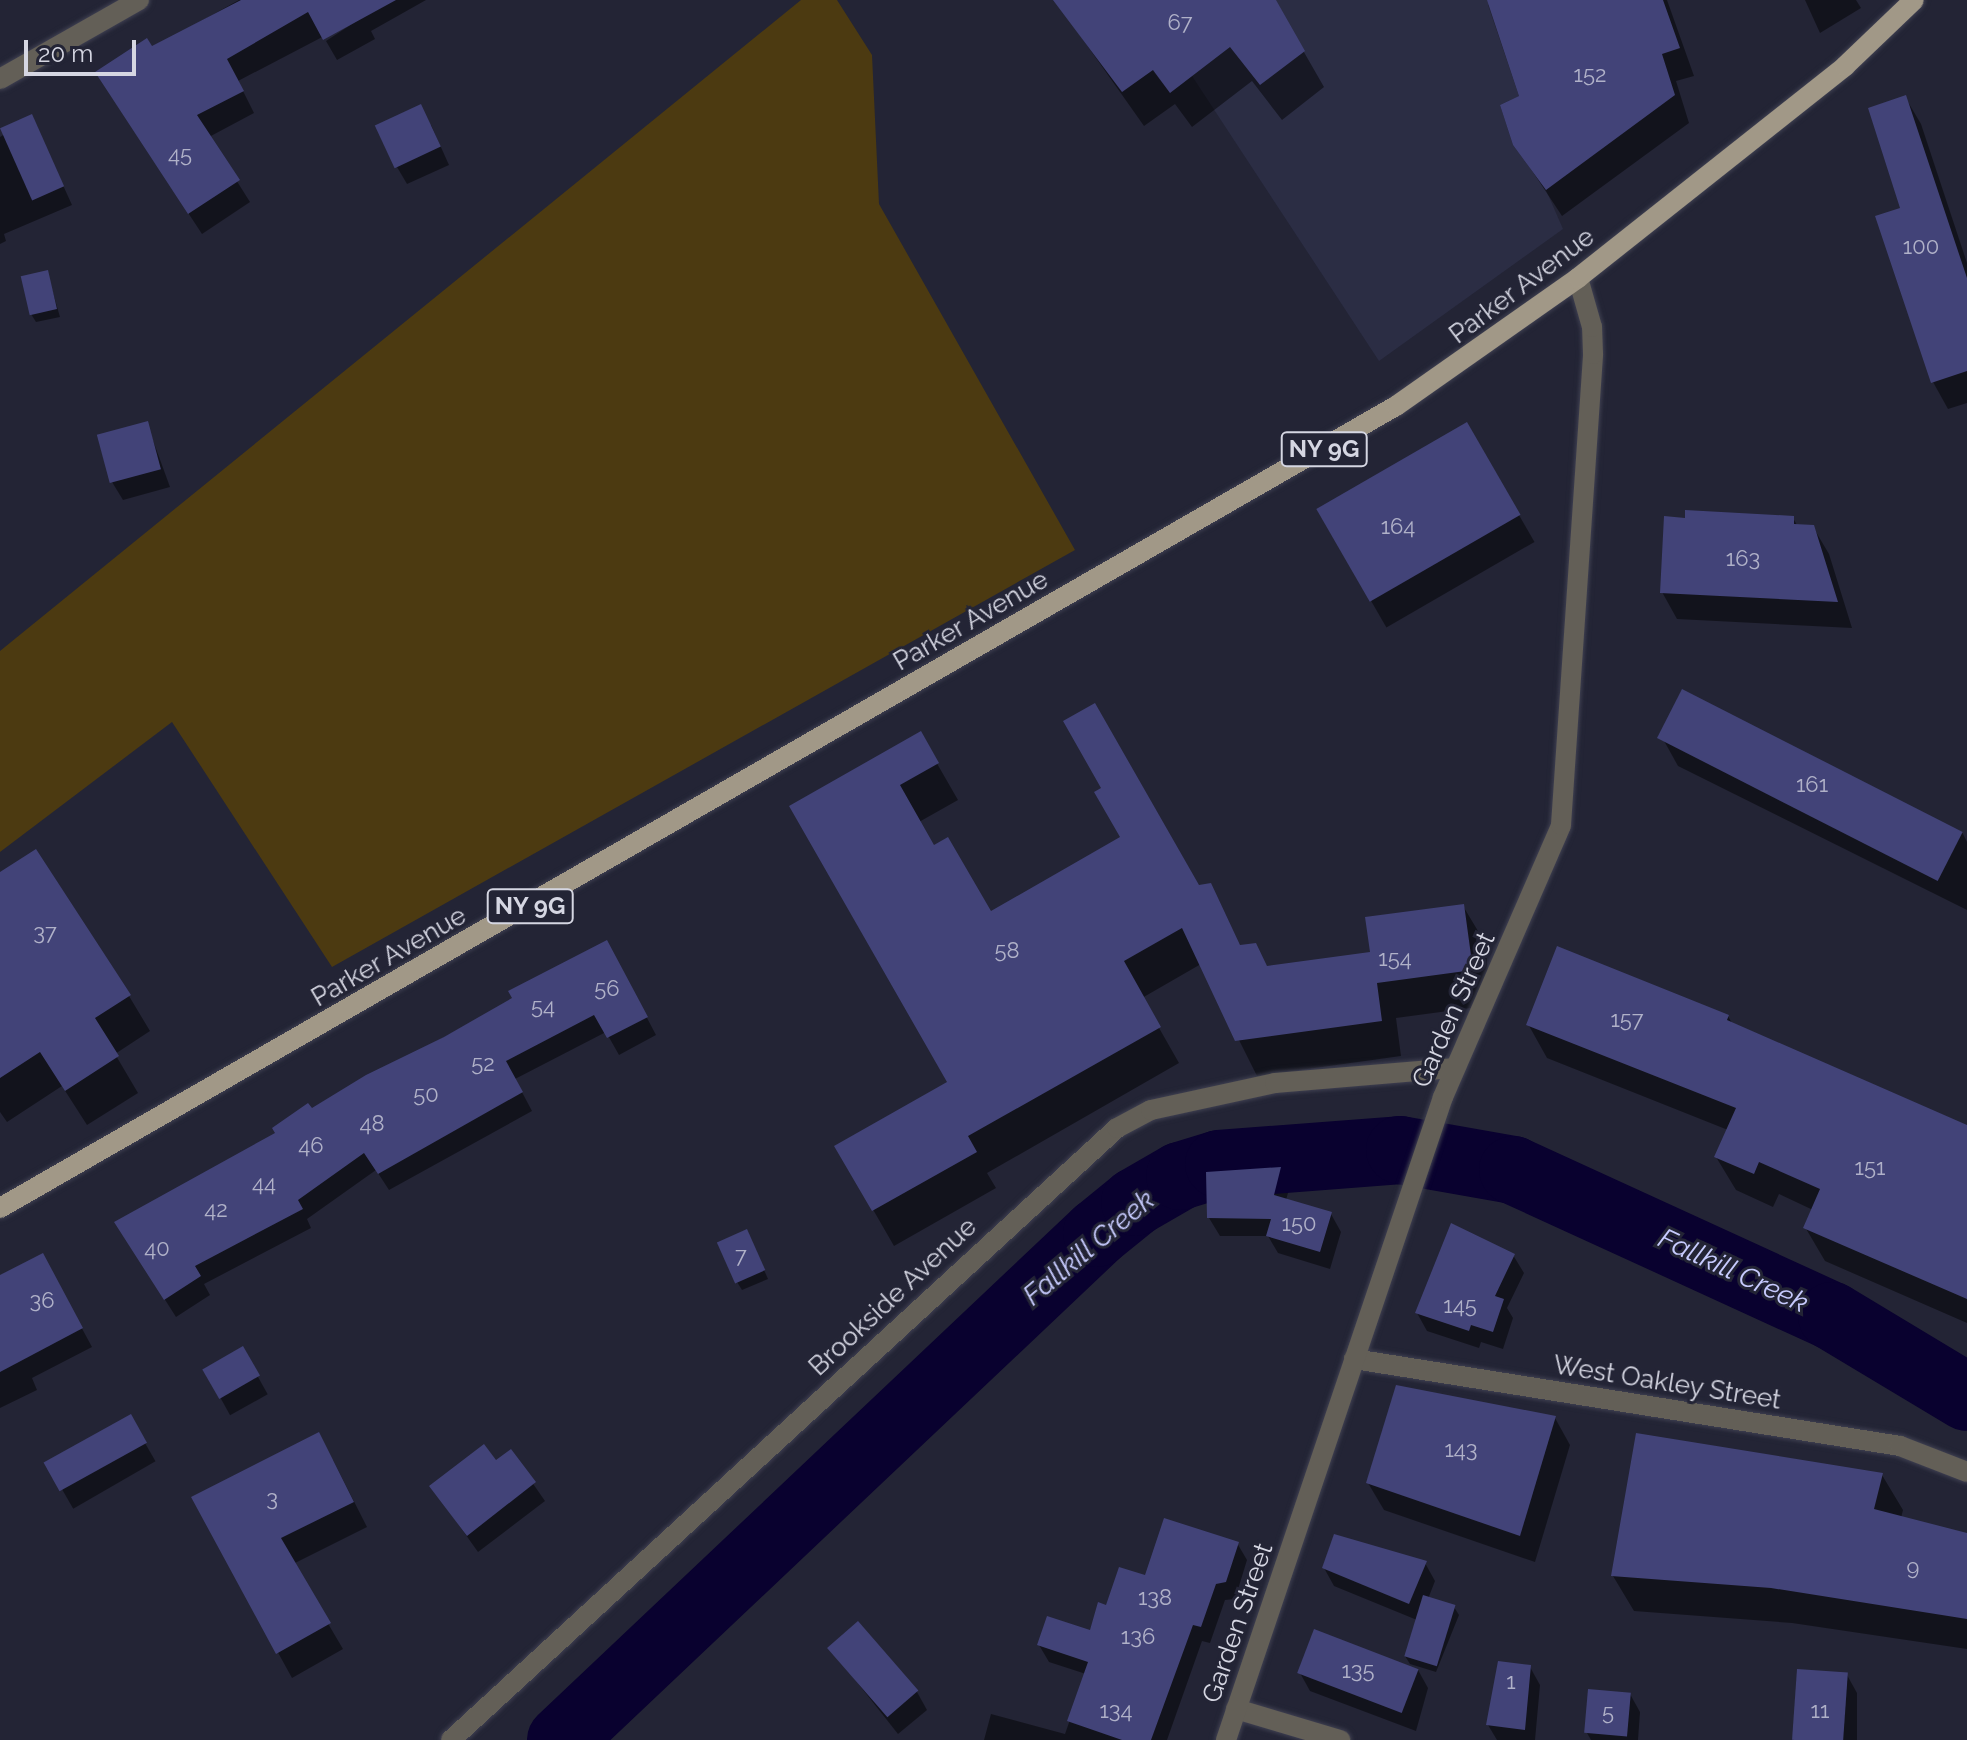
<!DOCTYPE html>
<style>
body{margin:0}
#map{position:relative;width:1967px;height:1740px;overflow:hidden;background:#232435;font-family:Raleway,sans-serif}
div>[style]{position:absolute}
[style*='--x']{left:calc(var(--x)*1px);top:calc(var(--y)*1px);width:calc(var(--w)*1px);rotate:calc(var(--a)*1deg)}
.built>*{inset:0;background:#2b2d44}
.green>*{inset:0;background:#4c3a11}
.shadow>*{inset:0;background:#0007;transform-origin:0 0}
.river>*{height:68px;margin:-34px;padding:0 34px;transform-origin:34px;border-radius:34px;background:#09012f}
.building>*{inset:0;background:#424378;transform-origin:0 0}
.roads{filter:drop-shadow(0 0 2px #3f4051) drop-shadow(0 0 2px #3f4051)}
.street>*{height:20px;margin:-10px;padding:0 10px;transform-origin:10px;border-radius:10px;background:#635f57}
.primary>*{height:20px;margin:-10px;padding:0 10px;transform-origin:10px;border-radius:10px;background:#a19887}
span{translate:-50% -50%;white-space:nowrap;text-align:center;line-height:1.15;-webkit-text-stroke:6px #232435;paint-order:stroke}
.number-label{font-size:22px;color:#b0b1c8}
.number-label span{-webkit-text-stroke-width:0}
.shield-label span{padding:2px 6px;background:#232435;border:2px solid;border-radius:6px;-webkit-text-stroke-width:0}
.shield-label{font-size:24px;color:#d5d6e2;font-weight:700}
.street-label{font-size:26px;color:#d5d6e2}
.water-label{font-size:28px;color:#c7cbfe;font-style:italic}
.scale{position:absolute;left:24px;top:40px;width:112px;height:36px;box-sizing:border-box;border:4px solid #d5d6e2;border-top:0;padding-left:10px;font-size:24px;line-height:28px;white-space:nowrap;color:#d5d6e2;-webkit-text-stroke:6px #232435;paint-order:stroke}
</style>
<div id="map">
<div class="built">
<i style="clip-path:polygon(1053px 0,1503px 0,1488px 5px,1519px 96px,1500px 105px,1513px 145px,1546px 190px,1563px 229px,1379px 361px,1192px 76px,1170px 93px,1152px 70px,1123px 92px)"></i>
</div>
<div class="green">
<i style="clip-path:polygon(801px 0,837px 0,872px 55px,879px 204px,1075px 550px,332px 967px,172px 722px,0 852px,0 651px)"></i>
</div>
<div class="shadow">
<i style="clip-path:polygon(239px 0,426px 0,371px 31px,375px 39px,337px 60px,326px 41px,372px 11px,238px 81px,254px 113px,209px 137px,250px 202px,202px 234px,110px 94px,151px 49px)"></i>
<i style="clip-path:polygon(1055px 0,1274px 0,1324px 87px,1282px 120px,1252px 81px,1192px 127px,1175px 104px,1144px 126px)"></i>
<i style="clip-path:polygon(1510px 0,1667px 0,1694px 76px,1676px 81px,1689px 123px,1562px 216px,1515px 145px,1522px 97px)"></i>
<i style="clip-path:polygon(1805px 0,1856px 0,1861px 8px,1820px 33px)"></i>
<i style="clip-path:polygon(1905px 97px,1921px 124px,1967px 263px,1967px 403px,1948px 409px,1933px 382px,1903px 209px)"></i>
<i style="clip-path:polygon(32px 117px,72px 205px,4px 234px,6px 241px,0 244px,0 137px)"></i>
<i style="clip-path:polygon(431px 125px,449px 165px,407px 184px,397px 167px)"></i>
<i style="clip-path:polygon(47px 272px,60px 317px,36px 322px,31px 314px)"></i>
<i style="clip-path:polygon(147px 424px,170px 487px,123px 500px,112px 482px)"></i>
<i style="left:1467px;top:425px;width:135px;height:171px;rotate:60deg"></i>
<i style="clip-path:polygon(1793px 518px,1798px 527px,1813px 527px,1829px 554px,1852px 628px,1677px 619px,1662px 592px)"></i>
<i style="clip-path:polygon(920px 734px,958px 800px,919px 822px,934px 848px,990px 914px,1210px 885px,1243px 955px,1268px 968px,1372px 954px,1463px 906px,1484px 941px,1493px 1005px,1396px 1018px,1401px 1056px,1257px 1076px,1201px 964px,1142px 998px,1179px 1063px,987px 1173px,996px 1188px,894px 1246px,837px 1147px,950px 1082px,792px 807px)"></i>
<i style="clip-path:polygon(1663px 739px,1962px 832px,1967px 842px,1967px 910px,1678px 766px)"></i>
<i style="clip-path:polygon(0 874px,129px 996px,150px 1031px,115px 1054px,138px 1093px,87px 1125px,62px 1086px,7px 1122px,0 1112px)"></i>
<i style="clip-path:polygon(617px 961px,656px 1035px,619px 1055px,606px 1032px,515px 1079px,532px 1111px,389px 1190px,376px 1170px,307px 1219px,311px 1228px,204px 1284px,210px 1295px,176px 1317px,127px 1240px,311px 1111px,515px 998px)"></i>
<i style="clip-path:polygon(1728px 1016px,1733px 1025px,1967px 1127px,1967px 1323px,1825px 1261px,1805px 1227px,1813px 1210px,1779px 1194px,1773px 1207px,1736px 1190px,1716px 1157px,1728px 1130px,1547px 1058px,1528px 1024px)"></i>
<i style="clip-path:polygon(1280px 1169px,1290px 1186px,1286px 1200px,1331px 1214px,1341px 1232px,1330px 1269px,1278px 1253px,1268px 1236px,1220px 1236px,1209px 1218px)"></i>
<i style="clip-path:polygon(751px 1240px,768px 1279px,742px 1290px,737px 1282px)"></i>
<i style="clip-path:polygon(1513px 1255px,1524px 1273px,1507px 1308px,1513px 1318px,1503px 1349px,1481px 1342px,1479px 1348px,1427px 1331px,1417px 1313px)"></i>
<i style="clip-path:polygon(52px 1273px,92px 1347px,32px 1378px,37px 1390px,0 1408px,0 1284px)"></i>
<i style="left:242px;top:1348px;width:53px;height:43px;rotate:61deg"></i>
<i style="left:130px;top:1417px;width:51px;height:95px;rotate:60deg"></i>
<i style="clip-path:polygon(1555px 1418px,1570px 1445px,1535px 1562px,1384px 1510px,1368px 1483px)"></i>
<i style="clip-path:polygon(511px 1452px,545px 1501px,478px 1552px,431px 1486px,496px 1463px)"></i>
<i style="clip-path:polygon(333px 1460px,367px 1527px,293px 1564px,343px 1649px,292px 1678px,193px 1498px)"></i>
<i style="clip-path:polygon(1882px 1475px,1903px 1510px,1901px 1518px,1967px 1535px,1967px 1649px,1792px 1623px,1634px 1611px,1613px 1576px)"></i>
<i style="clip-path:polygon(1237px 1543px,1247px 1560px,1235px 1599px,1225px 1600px,1210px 1643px,1202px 1641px,1167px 1740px,984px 1740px,991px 1714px,1065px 1734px,1086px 1674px,1049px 1662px,1039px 1645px,1091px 1632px,1107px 1607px,1146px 1578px)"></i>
<i style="clip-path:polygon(1425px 1563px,1435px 1581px,1428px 1599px,1454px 1607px,1459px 1615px,1436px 1672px,1410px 1664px,1405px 1656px,1417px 1620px,1334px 1586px,1324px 1568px)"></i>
<i style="clip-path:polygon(830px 1648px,917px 1692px,927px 1710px,898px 1734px)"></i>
<i style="clip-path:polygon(1530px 1667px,1540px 1685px,1535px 1740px,1497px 1740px,1488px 1725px)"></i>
<i style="clip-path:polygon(1418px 1670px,1428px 1688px,1416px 1731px,1310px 1691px,1300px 1673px)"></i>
<i style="clip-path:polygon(1847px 1675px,1857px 1693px,1857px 1740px,1794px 1740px)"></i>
<i style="clip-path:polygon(1630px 1694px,1640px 1712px,1638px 1740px,1591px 1740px,1587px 1733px)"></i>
</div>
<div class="river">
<i style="--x:561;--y:1740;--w:738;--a:-43.41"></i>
<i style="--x:1097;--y:1233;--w:49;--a:-39.2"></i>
<i style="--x:1135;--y:1202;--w:52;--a:-30"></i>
<i style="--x:1180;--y:1176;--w:41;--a:-17.1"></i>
<i style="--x:1219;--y:1164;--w:182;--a:-4.4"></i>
<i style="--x:1400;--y:1150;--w:115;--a:10"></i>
<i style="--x:1513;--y:1170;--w:351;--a:24.6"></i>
<i style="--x:1832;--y:1316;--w:157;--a:31"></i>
</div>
<div class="building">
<i style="clip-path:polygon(241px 0,396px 0,323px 40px,308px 12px,227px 59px,244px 91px,197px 115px,240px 180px,188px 214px,95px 72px,147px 38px,152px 46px)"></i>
<i style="clip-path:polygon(1053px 0,1276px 0,1305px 51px,1260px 85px,1230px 47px,1170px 93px,1153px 70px,1122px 92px)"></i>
<i style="clip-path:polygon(1487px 0,1663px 0,1680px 48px,1662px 54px,1675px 95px,1546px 190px,1513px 145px,1500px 105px,1519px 96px)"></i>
<i style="clip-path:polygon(1906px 95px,1967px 278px,1967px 371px,1931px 383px,1875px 216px,1900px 208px,1868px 108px)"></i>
<i style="left:421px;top:104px;width:47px;height:51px;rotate:65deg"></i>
<i style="left:32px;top:114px;width:79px;height:35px;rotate:66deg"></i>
<i style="left:48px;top:270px;width:40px;height:28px;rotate:77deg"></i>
<i style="left:148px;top:421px;width:50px;height:53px;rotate:75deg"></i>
<i style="left:1467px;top:422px;width:107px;height:174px;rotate:60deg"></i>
<i style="clip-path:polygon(1685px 510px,1794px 516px,1794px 524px,1814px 525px,1838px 602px,1660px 593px,1664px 516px,1685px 518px)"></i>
<i style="left:1682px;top:689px;width:315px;height:55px;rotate:27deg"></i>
<i style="clip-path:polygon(1095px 703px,1199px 885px,1211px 883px,1240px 945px,1256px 943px,1267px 966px,1370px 952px,1365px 917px,1464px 904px,1473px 970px,1377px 983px,1382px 1021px,1235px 1041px,1182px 928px,1124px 961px,1161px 1027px,968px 1136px,977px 1152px,872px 1211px,834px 1146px,947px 1082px,789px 806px,921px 731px,939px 763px,900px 785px,934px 845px,948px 837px,991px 911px,1120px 837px,1094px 792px,1101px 788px,1063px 721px)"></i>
<i style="clip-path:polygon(36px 849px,131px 995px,95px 1018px,119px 1056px,65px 1091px,40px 1052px,0 1078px,0 872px)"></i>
<i style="clip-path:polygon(607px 940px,648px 1017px,607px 1038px,594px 1015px,506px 1061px,523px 1092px,378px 1174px,364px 1153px,298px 1200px,303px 1209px,195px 1266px,201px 1276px,164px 1300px,114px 1222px,275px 1133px,272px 1128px,308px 1103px,312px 1108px,366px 1075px,444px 1037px,512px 998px,508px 991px)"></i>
<i style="clip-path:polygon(1557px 946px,1729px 1015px,1727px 1020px,1967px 1125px,1967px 1299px,1803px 1228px,1820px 1189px,1759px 1162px,1754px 1174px,1714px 1157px,1736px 1108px,1526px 1025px)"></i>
<i style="clip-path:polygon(1281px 1167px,1274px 1195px,1332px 1212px,1320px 1252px,1266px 1236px,1271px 1219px,1207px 1218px,1206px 1172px)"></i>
<i style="clip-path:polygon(1451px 1223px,1515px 1254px,1495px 1296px,1504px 1299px,1493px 1332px,1471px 1325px,1469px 1331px,1415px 1313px)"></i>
<i style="left:747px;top:1229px;width:45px;height:33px;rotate:66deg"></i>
<i style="clip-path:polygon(43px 1253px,83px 1328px,0 1372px,0 1275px)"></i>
<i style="left:243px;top:1346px;width:34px;height:47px;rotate:60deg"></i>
<i style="clip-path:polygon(1396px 1385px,1556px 1416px,1520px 1536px,1366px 1483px)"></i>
<i style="left:131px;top:1414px;width:33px;height:100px;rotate:61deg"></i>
<i style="clip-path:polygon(319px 1432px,354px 1502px,281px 1538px,331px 1623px,276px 1654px,191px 1497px)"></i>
<i style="clip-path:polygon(1636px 1433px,1883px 1473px,1874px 1509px,1967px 1533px,1967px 1619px,1771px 1588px,1611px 1576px)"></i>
<i style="clip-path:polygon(484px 1444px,496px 1460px,511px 1449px,536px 1482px,467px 1536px,429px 1486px)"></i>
<i style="clip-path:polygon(1164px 1518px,1239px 1542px,1226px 1582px,1216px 1584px,1201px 1627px,1193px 1625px,1151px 1740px,1122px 1740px,1067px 1721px,1088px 1662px,1037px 1645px,1047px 1616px,1090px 1630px,1098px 1602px,1106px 1605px,1119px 1567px,1145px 1575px)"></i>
<i style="clip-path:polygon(1334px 1534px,1427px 1561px,1409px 1604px,1322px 1568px)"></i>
<i style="left:1423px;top:1595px;width:34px;height:64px;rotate:17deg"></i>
<i style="left:858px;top:1621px;width:92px;height:41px;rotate:49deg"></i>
<i style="left:1314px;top:1629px;width:112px;height:47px;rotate:21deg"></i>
<i style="clip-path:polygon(1498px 1661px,1531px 1665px,1525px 1730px,1486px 1725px)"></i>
<i style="left:1797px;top:1669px;width:51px;height:71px;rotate:4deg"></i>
<i style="left:1588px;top:1689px;width:43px;height:44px;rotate:5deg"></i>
</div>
<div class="roads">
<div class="street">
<i style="--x:0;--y:79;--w:160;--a:-29.6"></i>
<i style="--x:1354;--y:1359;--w:553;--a:9.05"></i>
<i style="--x:1900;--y:1446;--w:72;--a:21.2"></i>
<i style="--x:1236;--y:1709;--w:109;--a:16.6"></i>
<i style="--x:451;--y:1740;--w:904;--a:-42.58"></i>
<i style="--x:1117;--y:1128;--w:38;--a:-28"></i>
<i style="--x:1151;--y:1110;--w:127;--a:-12.3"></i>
<i style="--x:1275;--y:1083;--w:181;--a:-4.8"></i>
<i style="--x:1226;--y:1740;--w:679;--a:-71.35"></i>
<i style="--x:1443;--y:1097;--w:296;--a:-66.5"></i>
<i style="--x:1561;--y:825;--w:472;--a:-86.1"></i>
<i style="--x:1593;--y:354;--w:27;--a:-92"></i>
<i style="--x:1592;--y:327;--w:51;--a:-105.9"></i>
</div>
<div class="primary">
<i style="--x:0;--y:1208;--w:1610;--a:-29.88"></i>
<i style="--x:1396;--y:406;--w:223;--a:-35.1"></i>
<i style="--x:1578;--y:278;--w:341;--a:-38.4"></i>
<i style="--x:1845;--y:66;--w:95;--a:-43.7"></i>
</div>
</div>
<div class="number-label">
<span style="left:1180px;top:23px">67</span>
<span style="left:1590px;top:75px">152</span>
<span style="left:180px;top:155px">45</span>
<span style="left:1921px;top:247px">100</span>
<span style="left:1398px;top:527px">164</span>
<span style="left:1743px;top:559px">163</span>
<span style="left:1812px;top:785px">161</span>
<span style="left:45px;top:933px">37</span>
<span style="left:1007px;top:951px">58</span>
<span style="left:1395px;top:959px">154</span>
<span style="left:607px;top:989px">56</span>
<span style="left:543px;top:1007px">54</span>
<span style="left:1627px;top:1020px">157</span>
<span style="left:483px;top:1064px">52</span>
<span style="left:426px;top:1095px">50</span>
<span style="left:372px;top:1124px">48</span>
<span style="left:311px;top:1146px">46</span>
<span style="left:1870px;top:1168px">151</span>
<span style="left:264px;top:1184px">44</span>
<span style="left:216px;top:1210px">42</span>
<span style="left:1299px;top:1224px">150</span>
<span style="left:157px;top:1249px">40</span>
<span style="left:741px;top:1256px">7</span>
<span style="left:42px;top:1301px">36</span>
<span style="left:1460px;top:1306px">145</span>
<span style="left:1461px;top:1450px">143</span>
<span style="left:272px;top:1499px">3</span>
<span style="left:1913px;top:1568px">9</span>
<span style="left:1155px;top:1598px">138</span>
<span style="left:1138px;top:1637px">136</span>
<span style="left:1358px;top:1671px">135</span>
<span style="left:1511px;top:1682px">1</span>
<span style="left:1116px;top:1711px">134</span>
<span style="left:1820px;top:1711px">11</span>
<span style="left:1608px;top:1713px">5</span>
</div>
<div class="shield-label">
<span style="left:1324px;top:449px">NY 9G</span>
<span style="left:530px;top:906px">NY 9G</span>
</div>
<div class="street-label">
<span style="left:1522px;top:286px;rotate:-37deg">Parker Avenue</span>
<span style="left:971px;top:621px;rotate:-30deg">Parker Avenue</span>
<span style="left:389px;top:957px;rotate:-30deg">Parker Avenue</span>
<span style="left:1454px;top:1010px;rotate:-66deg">Garden Street</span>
<span style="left:893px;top:1297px;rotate:-43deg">Brookside Avenue</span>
<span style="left:1667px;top:1383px;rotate:9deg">West Oakley Street</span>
<span style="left:1238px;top:1623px;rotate:-71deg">Garden Street</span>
</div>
<div class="water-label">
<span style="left:1089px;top:1248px;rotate:-40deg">Fallkill Creek</span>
<span style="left:1733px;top:1271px;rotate:25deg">Fallkill Creek</span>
</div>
<div class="scale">20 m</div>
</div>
